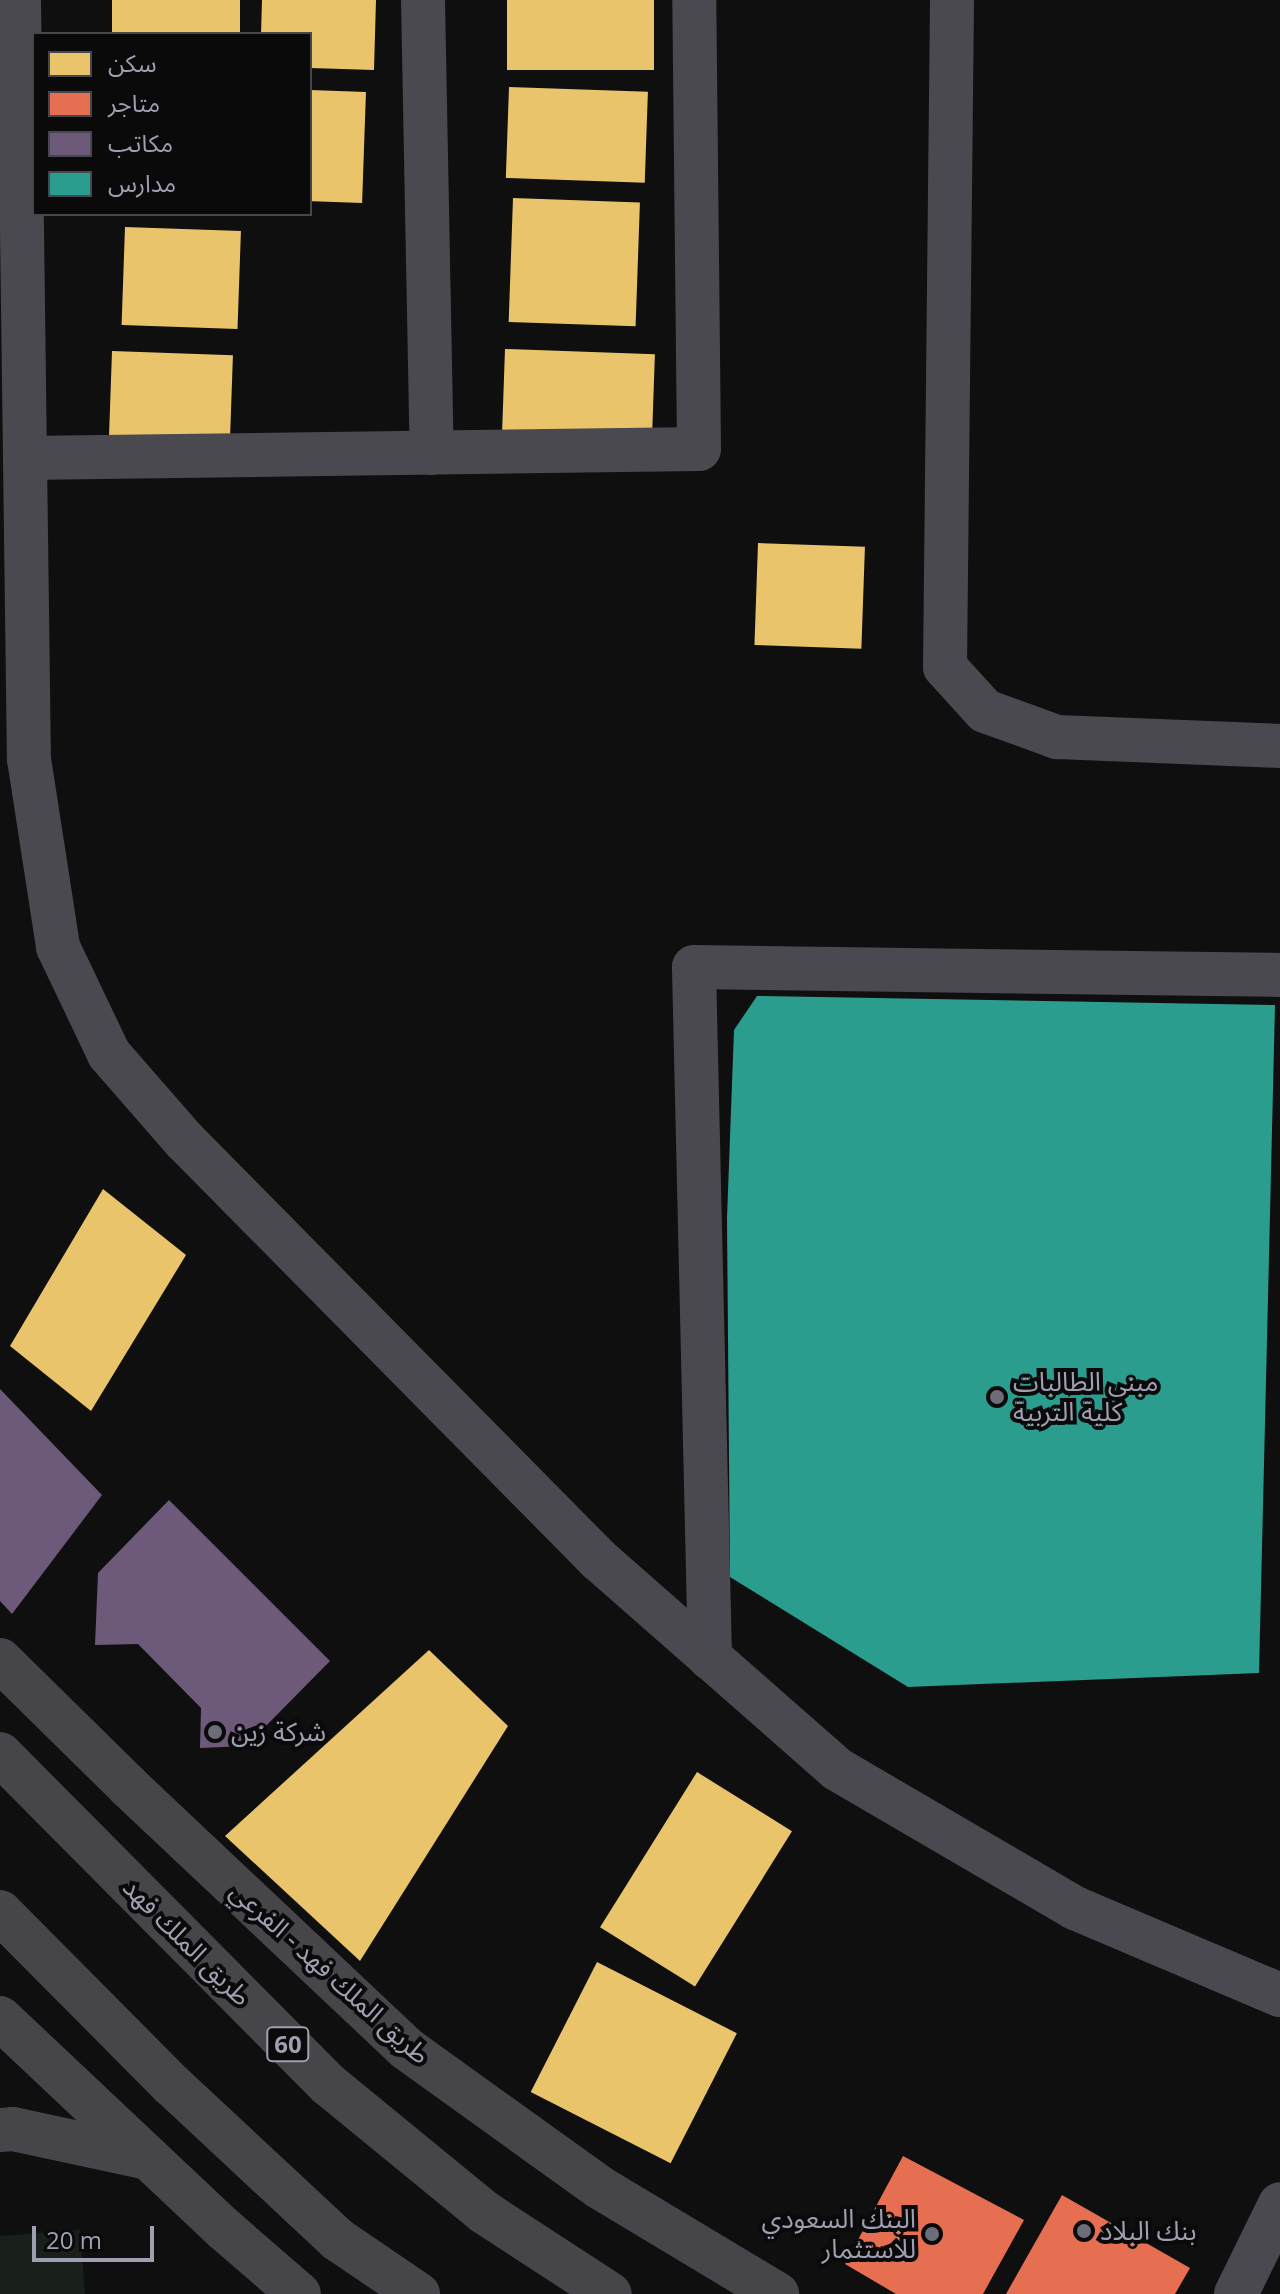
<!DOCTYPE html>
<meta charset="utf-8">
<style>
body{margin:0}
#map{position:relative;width:1280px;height:2294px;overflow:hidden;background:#0f0f10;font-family:"Open Sans","Noto Sans Arabic",sans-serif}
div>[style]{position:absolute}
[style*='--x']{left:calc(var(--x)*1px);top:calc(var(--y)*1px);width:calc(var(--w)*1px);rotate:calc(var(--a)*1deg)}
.green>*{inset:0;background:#19201c}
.homes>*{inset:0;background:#e9c46a;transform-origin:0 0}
.shops>*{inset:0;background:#e76f51}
.offices>*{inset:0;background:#6d597a}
.schools>*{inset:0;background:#2a9d8f}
.minor>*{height:44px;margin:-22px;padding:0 22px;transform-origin:22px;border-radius:22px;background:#49494f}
.major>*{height:44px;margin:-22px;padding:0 22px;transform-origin:22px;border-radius:22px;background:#46454a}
.highway>*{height:44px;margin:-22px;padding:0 22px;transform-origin:22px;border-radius:22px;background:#46464a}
.dots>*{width:22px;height:22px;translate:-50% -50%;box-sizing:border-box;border:4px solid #0a0a0b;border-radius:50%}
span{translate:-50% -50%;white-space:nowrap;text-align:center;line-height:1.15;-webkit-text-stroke:8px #0a0a0b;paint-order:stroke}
.shield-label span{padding:2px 6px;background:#0a0a0b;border:2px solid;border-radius:6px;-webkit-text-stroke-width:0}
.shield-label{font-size:24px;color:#9f9fb2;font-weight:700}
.poi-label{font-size:26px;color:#9f9fb2}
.left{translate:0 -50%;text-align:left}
.right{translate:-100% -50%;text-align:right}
.street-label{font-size:26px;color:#9f9fb2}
.legend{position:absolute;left:32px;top:32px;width:280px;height:184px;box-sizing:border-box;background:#0a0a0b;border:2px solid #46464e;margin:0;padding:10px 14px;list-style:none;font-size:24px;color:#9f9fb2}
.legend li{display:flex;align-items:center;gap:16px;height:40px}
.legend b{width:40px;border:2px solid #46464e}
.scale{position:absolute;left:32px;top:2226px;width:122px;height:36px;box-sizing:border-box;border:4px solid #9f9fb2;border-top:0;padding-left:10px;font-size:24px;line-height:28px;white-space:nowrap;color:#9f9fb2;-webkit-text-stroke:6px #0a0a0b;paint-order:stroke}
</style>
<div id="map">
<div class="green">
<i style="clip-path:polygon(80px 2230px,85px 2294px,0 2294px,0 2236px)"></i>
</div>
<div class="homes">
<i style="left:112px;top:0;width:128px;height:34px"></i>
<i style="clip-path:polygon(262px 0,376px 0,374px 70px,310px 68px,310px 34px,261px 34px)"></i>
<i style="left:507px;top:0;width:147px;height:70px"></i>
<i style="left:509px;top:87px;width:139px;height:91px;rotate:2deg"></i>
<i style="left:310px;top:90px;width:56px;height:111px;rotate:2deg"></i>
<i style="left:513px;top:198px;width:127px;height:124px;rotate:2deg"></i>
<i style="left:125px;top:227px;width:116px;height:98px;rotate:2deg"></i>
<i style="left:505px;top:349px;width:150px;height:90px;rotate:2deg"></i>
<i style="left:112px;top:351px;width:121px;height:88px;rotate:2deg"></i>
<i style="left:758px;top:543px;width:107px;height:102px;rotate:2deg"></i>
<i style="clip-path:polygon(103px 1189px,186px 1255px,91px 1411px,10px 1346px)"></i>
<i style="clip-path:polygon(429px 1650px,508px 1726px,360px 1961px,225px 1836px)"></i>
<i style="left:697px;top:1772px;width:112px;height:183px;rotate:32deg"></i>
<i style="left:597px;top:1962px;width:157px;height:146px;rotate:27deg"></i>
</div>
<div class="shops">
<i style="clip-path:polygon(903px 2156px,1024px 2220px,983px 2294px,896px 2294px,845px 2264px)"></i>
<i style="clip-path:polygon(1062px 2195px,1190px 2268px,1175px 2294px,1006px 2294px)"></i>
</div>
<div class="offices">
<i style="clip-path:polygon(0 1389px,102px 1495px,12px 1614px,0 1601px)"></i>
<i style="clip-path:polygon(169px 1500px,330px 1661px,246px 1746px,200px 1748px,201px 1708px,138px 1644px,95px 1645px,98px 1573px)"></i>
</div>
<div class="schools">
<i style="clip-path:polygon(757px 996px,1275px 1005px,1259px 1673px,908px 1687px,730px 1577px,727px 1218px,734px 1030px)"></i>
</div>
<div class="minor">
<i style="--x:19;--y:0;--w:759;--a:89.25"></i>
<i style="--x:29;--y:759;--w:190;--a:81.2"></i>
<i style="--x:58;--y:947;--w:119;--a:64.5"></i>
<i style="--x:109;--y:1054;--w:116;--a:48.9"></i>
<i style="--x:185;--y:1141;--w:588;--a:45.34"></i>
<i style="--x:598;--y:1559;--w:318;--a:41.3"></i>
<i style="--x:837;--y:1769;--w:276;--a:30.3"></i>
<i style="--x:1075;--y:1908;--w:223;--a:23"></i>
<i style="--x:423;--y:0;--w:453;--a:88.9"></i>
<i style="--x:952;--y:0;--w:667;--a:90.6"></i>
<i style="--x:945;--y:667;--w:59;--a:47.7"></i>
<i style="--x:985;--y:711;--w:77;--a:19.9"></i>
<i style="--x:1057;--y:737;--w:223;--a:2.3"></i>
<i style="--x:25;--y:458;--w:674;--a:-0.77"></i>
<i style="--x:699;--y:449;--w:449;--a:-90.6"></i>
<i style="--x:710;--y:1658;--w:691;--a:-91.33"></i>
<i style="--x:694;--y:967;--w:586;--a:0.78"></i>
<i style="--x:1236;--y:2294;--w:100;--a:-63.9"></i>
</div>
<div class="major">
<i style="--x:0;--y:1660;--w:180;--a:44.5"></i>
<i style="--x:128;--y:1786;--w:383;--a:43.3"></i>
<i style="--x:407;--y:2049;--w:236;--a:35.7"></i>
<i style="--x:599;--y:2187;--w:208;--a:31"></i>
<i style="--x:0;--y:2018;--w:308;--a:43.3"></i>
<i style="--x:224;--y:2229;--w:99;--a:40.9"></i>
</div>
<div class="highway">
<i style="--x:0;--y:1754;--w:467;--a:45.2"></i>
<i style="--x:329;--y:2085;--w:200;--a:39.3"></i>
<i style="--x:484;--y:2212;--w:150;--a:33.1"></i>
<i style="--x:0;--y:1912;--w:244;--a:45.2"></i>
<i style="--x:172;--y:2085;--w:226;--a:43"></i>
<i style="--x:337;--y:2239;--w:98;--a:34.2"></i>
<i style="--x:0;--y:2130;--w:13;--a:-4"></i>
<i style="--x:13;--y:2129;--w:138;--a:12.1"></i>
</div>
<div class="dots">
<i style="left:997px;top:1397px;background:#6d6d79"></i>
<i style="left:215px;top:1732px;background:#6d6d79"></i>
<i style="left:1084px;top:2231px;background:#6d6d79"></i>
<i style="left:932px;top:2234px;background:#6d6d79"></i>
</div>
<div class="shield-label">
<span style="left:288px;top:2044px">60</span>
</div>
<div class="poi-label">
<span class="left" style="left:1013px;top:1397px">مبنى الطالبات<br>كلية التربية</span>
<span class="left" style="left:231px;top:1732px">شركة زين</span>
<span class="right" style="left:916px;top:2234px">البنك السعودي<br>للاستثمار</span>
<span class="left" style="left:1100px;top:2231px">بنك البلاد</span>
</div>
<div class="street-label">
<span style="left:187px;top:1942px;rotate:45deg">طريق الملك فهد</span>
<span style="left:330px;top:1973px;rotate:42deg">طريق الملك فهد - الفرعي</span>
</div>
<ul class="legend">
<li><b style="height:22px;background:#e9c46a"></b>سكن</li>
<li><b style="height:22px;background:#e76f51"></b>متاجر</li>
<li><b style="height:22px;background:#6d597a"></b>مكاتب</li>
<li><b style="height:22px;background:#2a9d8f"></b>مدارس</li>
</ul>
<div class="scale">20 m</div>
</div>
